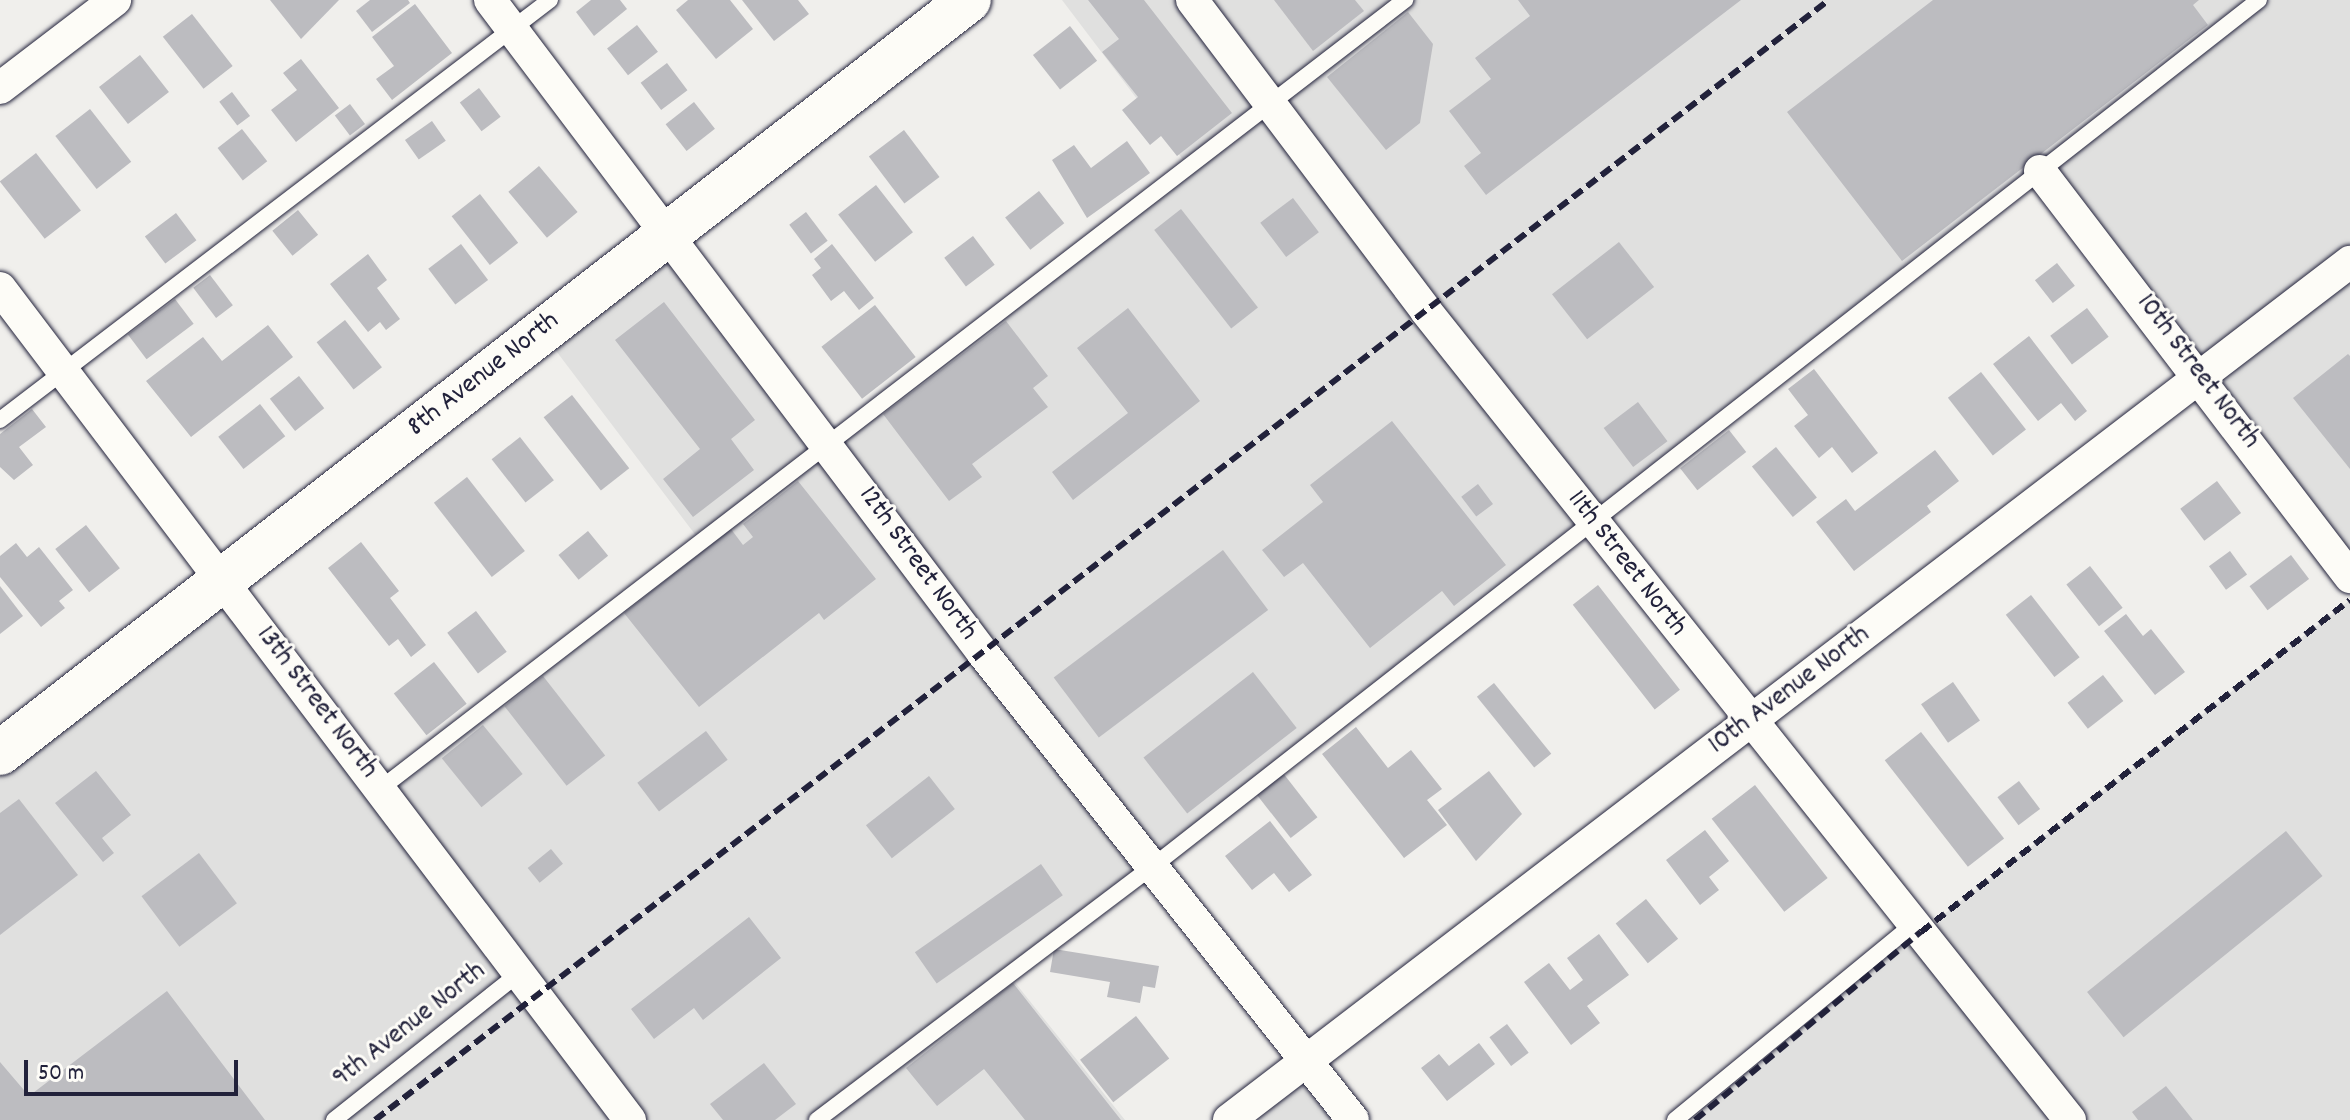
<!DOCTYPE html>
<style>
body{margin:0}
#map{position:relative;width:2350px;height:1120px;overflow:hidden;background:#f0efec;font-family:Dekko,sans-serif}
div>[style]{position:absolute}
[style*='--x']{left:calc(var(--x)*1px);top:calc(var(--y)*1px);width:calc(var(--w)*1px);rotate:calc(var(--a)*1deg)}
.built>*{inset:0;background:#e0e0df}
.building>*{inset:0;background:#bcbcc0;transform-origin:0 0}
.roads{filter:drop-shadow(0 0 2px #22223b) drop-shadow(0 0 2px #22223b)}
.lane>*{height:16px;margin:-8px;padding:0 8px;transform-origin:8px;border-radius:8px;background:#fdfcf7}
.street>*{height:32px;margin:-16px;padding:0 16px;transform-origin:16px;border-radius:16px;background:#fdfcf7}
.secondary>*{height:44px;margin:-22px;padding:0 22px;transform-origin:22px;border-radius:22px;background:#fdfcf7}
.rail>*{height:6px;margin-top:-3px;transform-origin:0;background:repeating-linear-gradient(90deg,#22223b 0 12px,transparent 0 18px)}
span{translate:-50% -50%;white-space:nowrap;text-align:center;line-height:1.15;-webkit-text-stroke:6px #fdfcf7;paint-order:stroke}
.street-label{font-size:28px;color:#22223b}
.scale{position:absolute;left:24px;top:1060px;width:214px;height:36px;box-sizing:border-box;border:4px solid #22223b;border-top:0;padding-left:10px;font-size:24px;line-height:28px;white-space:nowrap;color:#22223b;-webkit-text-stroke:6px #fdfcf7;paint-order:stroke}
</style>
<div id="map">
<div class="built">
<i style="clip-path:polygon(1062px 0,2350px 0,2350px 577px,2040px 171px,1009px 975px,1125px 1120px,0 1120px,0 753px,224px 579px,380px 789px,700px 541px,541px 331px,667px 231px,827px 440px,1187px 165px)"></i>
<i style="clip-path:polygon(2350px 600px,2350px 1120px,1675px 1120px,1921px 932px)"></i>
<i style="clip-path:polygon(1306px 1062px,1353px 1120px,1229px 1120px)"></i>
</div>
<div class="building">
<i style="clip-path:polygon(270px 0,339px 0,301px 39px)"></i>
<i style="clip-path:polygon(370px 0,408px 0,410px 3px,372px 32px,356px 11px)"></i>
<i style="clip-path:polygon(591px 0,620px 0,627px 9px,594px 36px,576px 12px)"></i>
<i style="clip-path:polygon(688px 0,730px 0,753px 29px,716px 59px,676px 10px)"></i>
<i style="clip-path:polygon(742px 0,798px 0,809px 14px,774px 41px)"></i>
<i style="clip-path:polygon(1088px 0,1144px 0,1232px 113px,1177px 156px,1161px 136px,1150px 145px,1122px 110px,1138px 97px,1102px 52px,1119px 39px)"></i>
<i style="clip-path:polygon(1274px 0,1355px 0,1364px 11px,1313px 51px)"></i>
<i style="clip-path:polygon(1518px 0,1741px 0,1486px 195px,1464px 166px,1481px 153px,1449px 111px,1491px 79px,1475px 58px,1530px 16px)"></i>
<i style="clip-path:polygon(1933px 0,2199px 0,2193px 5px,2208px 25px,1902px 261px,1787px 112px)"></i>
<i style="clip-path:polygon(415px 4px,452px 53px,392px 100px,376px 79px,394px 66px,372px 37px)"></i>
<i style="clip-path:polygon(1408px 12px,1433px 44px,1420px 123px,1386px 150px,1327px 77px)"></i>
<i style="left:192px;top:14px;width:66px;height:37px;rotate:52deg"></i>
<i style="left:637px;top:25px;width:34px;height:38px;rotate:52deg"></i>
<i style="left:1070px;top:26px;width:44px;height:47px;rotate:52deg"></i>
<i style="left:140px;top:55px;width:47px;height:52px;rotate:52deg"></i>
<i style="clip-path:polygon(301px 59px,339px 108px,296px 142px,271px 110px,297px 90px,283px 73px)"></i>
<i style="left:667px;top:63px;width:34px;height:33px;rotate:53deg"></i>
<i style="left:479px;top:88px;width:36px;height:24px;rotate:53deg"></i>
<i style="left:232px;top:92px;width:30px;height:16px;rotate:53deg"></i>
<i style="left:694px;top:102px;width:34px;height:36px;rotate:52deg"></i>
<i style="left:350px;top:104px;width:25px;height:19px;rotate:53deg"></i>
<i style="left:90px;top:109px;width:67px;height:44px;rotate:52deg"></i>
<i style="left:432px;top:121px;width:24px;height:33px;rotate:55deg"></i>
<i style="left:242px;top:129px;width:41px;height:31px;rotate:52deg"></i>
<i style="left:904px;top:130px;width:59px;height:44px;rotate:53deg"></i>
<i style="clip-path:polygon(1127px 141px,1150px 173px,1087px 218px,1052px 160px,1074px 145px,1091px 168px)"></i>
<i style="left:36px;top:153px;width:73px;height:46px;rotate:52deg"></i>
<i style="left:539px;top:166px;width:60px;height:40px;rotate:50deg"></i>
<i style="left:876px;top:185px;width:60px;height:48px;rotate:52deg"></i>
<i style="left:1039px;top:191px;width:41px;height:43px;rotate:52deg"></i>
<i style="left:480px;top:194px;width:62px;height:36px;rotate:52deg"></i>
<i style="left:1293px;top:198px;width:43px;height:41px;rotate:53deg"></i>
<i style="left:1181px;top:209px;width:125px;height:34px;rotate:52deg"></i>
<i style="left:298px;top:210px;width:32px;height:33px;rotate:51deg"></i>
<i style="left:806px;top:212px;width:36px;height:21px;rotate:53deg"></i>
<i style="left:176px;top:213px;width:34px;height:39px;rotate:53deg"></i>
<i style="left:973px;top:236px;width:36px;height:36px;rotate:53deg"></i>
<i style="left:1619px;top:242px;width:57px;height:85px;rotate:52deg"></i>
<i style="left:461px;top:244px;width:45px;height:41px;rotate:53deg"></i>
<i style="clip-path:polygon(832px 244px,874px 298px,859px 310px,844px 291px,831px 301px,812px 275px,821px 268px,814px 259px)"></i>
<i style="clip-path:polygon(368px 254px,387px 280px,377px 288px,400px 319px,386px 330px,380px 322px,368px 332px,330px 284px)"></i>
<i style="left:2057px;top:263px;width:29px;height:28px;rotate:52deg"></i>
<i style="left:210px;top:275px;width:38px;height:21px;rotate:53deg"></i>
<i style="left:175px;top:299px;width:31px;height:59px;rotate:53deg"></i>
<i style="clip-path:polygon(664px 302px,755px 420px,731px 439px,754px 470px,693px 517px,663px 479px,700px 449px,615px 340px)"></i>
<i style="left:875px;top:305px;width:66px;height:68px;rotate:52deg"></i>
<i style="clip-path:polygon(1128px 308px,1200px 401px,1073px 500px,1052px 472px,1128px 413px,1077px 348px)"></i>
<i style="left:2087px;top:308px;width:36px;height:46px;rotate:53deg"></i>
<i style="left:345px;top:320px;width:60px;height:36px;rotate:52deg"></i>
<i style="clip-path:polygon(1006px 321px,1048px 376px,1033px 388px,1048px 407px,972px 464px,982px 477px,949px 501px,883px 414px)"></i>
<i style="clip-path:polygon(268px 325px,293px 357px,191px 437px,146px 381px,203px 337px,222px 361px)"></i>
<i style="clip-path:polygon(2029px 336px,2087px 411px,2075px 421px,2061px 403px,2038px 421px,1993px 364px)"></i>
<i style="clip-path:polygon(2348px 354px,2350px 356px,2350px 469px,2293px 398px)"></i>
<i style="clip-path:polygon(1814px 369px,1878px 453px,1852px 473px,1832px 447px,1819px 458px,1794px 426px,1808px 415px,1788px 389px)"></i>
<i style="left:1981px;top:372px;width:73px;height:42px;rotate:52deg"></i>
<i style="left:299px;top:376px;width:41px;height:37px;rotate:52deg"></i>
<i style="left:572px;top:395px;width:93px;height:36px;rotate:52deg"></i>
<i style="left:1638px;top:402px;width:49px;height:43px;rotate:53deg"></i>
<i style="left:260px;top:404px;width:41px;height:53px;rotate:52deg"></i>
<i style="clip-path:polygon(32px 409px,46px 427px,19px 447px,33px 465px,14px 480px,0 467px,0 434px)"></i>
<i style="clip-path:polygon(1392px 421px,1506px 565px,1454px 606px,1442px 591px,1370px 648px,1303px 563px,1284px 577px,1262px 550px,1323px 502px,1310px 485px)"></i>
<i style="left:1729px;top:430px;width:28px;height:62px;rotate:52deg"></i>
<i style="left:520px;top:437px;width:55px;height:36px;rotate:52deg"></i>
<i style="left:1776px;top:447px;width:65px;height:31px;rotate:51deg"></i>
<i style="clip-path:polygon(1935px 450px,1959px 481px,1927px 506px,1931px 512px,1854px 571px,1816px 522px,1846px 499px,1855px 511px)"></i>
<i style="left:467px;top:477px;width:94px;height:42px;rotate:52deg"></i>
<i style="clip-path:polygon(798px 481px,876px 579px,824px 620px,819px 613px,699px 707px,624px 613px,731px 529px,743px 545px,753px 537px,743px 524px)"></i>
<i style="left:2217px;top:481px;width:40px;height:46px;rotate:53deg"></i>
<i style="left:1478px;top:484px;width:25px;height:21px;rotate:53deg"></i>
<i style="left:86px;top:525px;width:55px;height:39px;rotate:52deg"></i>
<i style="left:588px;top:531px;width:32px;height:38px;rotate:51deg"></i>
<i style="clip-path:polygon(361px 542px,399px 591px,390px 598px,426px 645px,411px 657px,398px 639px,389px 646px,328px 568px)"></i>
<i style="clip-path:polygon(16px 543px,27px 557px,39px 547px,73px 590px,59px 601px,65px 608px,41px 627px,0 577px,0 556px)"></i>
<i style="left:1223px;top:550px;width:75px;height:212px;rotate:53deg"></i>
<i style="left:2230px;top:551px;width:29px;height:26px;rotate:54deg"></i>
<i style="left:2291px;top:555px;width:30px;height:52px;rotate:53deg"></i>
<i style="left:2090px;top:566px;width:53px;height:30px;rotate:52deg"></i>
<i style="left:1598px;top:585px;width:133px;height:32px;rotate:52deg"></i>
<i style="clip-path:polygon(0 586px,23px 616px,0 634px)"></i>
<i style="left:2031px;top:595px;width:79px;height:32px;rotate:52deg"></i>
<i style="left:476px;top:611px;width:51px;height:36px;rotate:53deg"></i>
<i style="clip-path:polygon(2126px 614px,2143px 636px,2151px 629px,2185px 672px,2155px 695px,2104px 631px)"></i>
<i style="left:434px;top:662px;width:53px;height:51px;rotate:52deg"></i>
<i style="left:1253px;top:672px;width:71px;height:139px;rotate:52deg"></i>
<i style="left:2103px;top:675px;width:33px;height:45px;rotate:52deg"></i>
<i style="left:543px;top:676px;width:101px;height:49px;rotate:52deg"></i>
<i style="left:1953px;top:682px;width:47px;height:39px;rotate:55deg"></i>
<i style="left:1494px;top:683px;width:91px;height:22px;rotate:51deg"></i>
<i style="left:483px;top:725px;width:63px;height:53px;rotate:51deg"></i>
<i style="clip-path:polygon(1356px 727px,1388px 768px,1411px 750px,1442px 789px,1427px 800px,1447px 825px,1404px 858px,1322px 754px)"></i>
<i style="left:706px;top:731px;width:36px;height:86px;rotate:53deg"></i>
<i style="left:1921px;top:732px;width:135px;height:46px;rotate:52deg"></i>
<i style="clip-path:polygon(96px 771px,131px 815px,102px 838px,114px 853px,103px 862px,55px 803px)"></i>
<i style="clip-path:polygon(1489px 771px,1522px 814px,1476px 861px,1438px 810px)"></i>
<i style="left:1283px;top:773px;width:56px;height:34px;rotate:52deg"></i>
<i style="left:929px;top:776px;width:42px;height:80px;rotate:52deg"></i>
<i style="left:2019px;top:781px;width:35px;height:27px;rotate:53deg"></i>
<i style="left:1755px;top:785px;width:118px;height:55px;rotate:52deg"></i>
<i style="clip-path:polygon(19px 799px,78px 875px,0 935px,0 813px)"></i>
<i style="clip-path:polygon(1270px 821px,1312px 875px,1289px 892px,1274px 873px,1252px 890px,1225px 856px)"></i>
<i style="clip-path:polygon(1705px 830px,1729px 861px,1709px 877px,1719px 890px,1700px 905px,1666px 860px)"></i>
<i style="left:2286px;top:831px;width:58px;height:256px;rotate:51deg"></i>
<i style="left:551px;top:849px;width:19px;height:30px;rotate:51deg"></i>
<i style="left:199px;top:853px;width:63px;height:72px;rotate:53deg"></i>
<i style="left:1041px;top:864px;width:38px;height:154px;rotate:55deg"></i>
<i style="left:1646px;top:899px;width:51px;height:39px;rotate:51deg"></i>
<i style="clip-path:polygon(749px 917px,781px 958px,703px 1020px,694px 1008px,654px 1039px,631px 1009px)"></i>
<i style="clip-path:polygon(1599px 934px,1629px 975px,1587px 1006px,1600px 1023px,1571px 1045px,1524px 982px,1549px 963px,1570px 990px,1583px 980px,1567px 958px)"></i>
<i style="clip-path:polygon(1054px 949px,1159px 966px,1155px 988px,1143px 986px,1140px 1003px,1107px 997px,1110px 982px,1050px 972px)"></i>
<i style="clip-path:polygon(1013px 983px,1121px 1120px,1025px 1120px,984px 1069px,937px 1106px,906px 1068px)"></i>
<i style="clip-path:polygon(167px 991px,265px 1120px,0 1120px,0 1062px,29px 1096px)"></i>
<i style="left:1136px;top:1016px;width:54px;height:71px;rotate:52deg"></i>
<i style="left:1507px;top:1024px;width:36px;height:22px;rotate:53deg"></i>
<i style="clip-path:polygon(1479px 1043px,1495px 1064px,1447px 1101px,1421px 1068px,1439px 1054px,1449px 1066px)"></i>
<i style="clip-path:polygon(764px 1063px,796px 1104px,775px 1120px,723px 1120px,710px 1104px)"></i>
<i style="clip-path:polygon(2166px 1086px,2193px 1120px,2138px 1120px,2132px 1112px)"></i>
</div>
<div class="roads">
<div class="lane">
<i style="--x:0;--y:420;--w:692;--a:-37.37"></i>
<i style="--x:380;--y:789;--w:1294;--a:-37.59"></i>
<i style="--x:334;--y:1120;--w:235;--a:-38.4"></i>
<i style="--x:817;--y:1120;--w:420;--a:-37.1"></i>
<i style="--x:1152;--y:867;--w:1406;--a:-38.07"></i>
<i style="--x:1675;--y:1120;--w:309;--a:-39.4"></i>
</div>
<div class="street">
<i style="--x:490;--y:0;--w:817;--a:52.96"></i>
<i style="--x:982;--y:652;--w:597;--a:51.59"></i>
<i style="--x:1192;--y:0;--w:389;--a:53"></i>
<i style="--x:1426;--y:311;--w:1034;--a:51.48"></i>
<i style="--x:0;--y:88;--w:145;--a:-37.4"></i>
<i style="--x:2040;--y:171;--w:511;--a:52.64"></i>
<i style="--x:0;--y:288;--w:1044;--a:52.87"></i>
<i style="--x:1229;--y:1120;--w:1412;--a:-37.43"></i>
</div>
<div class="secondary">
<i style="--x:0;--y:753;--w:1227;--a:-37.85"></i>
</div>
</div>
<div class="rail">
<i style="--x:375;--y:1120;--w:1835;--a:-37.61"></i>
<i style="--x:1695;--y:1120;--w:294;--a:-39.8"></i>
<i style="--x:1921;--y:932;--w:542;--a:-37.74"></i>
</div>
<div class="street-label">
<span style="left:2197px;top:372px;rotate:53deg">10th Street North</span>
<span style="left:484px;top:375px;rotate:-38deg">8th Avenue North</span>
<span style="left:917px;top:564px;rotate:54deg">12th Street North</span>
<span style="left:1626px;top:564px;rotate:52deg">11th Street North</span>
<span style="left:1790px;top:691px;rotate:-37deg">10th Avenue North</span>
<span style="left:316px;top:703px;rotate:53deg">13th Street North</span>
<span style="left:410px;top:1026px;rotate:-38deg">9th Avenue North</span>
</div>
<div class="scale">50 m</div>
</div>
